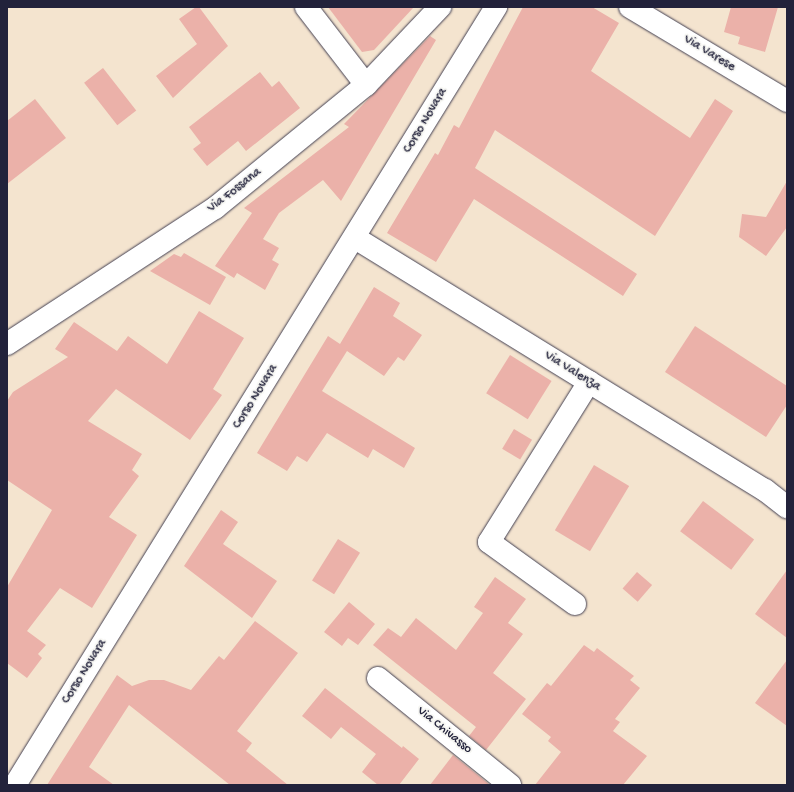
<!DOCTYPE html>
<style>
body{margin:0}
#map{position:relative;width:794px;height:792px;overflow:hidden;background:#f4e4cf;font-family:"Gochi Hand",sans-serif}
div>[style]{position:absolute}
[style*='--x']{left:calc(var(--x)*1px);top:calc(var(--y)*1px);width:calc(var(--w)*1px);rotate:calc(var(--a)*1deg)}
.building>*{inset:0;background:#ebb1a9;transform-origin:0 0}
.roads{filter:drop-shadow(0 0 1px #423f51) drop-shadow(0 0 1px #423f51)}
.minor>*{height:22px;margin:-11px;padding:0 11px;transform-origin:11px;border-radius:11px;background:#fff}
.major>*{height:22px;margin:-11px;padding:0 11px;transform-origin:11px;border-radius:11px;background:#fff}
span{translate:-50% -50%;white-space:nowrap;text-align:center;line-height:1.15;-webkit-text-stroke:3.5px #f6f6f2;paint-order:stroke}
.street-label{font-size:13px;color:#22223b}
.frame{position:absolute;inset:0;border:8px solid #22223b;pointer-events:none}
</style>
<div id="map">
<div class="building">
<i style="clip-path:polygon(196px 7px,199px 7px,228px 46px,173px 98px,156px 76px,197px 44px,179px 19px)"></i>
<i style="clip-path:polygon(328px 7px,414px 7px,374px 50px,362px 52px)"></i>
<i style="clip-path:polygon(523px 7px,592px 7px,619px 23px,591px 71px,690px 138px,715px 99px,733px 111px,655px 236px,495px 130px,475px 168px,637px 274px,623px 296px,474px 199px,436px 262px,387px 233px,435px 153px,438px 155px,454px 125px,459px 128px)"></i>
<i style="clip-path:polygon(731px 7px,778px 7px,765px 52px,738px 44px,740px 37px,724px 32px)"></i>
<i style="clip-path:polygon(430px 36px,436px 40px,341px 201px,323px 180px,279px 213px,263px 239px,279px 248px,272px 260px,279px 264px,265px 290px,237px 273px,234px 278px,215px 266px,252px 213px,244px 208px,349px 127px,344px 124px)"></i>
<i style="left:103px;top:68px;width:54px;height:24px;rotate:52deg"></i>
<i style="clip-path:polygon(260px 72px,272px 87px,279px 81px,300px 108px,246px 151px,238px 141px,207px 166px,193px 149px,201px 143px,189px 127px)"></i>
<i style="clip-path:polygon(35px 99px,66px 138px,7px 184px,7px 121px)"></i>
<i style="clip-path:polygon(787px 181px,787px 227px,766px 256px,739px 237px,742px 214px,766px 217px)"></i>
<i style="clip-path:polygon(184px 253px,226px 277px,210px 305px,150px 271px,174px 254px,181px 257px)"></i>
<i style="clip-path:polygon(374px 287px,400px 303px,393px 316px,422px 335px,404px 361px,398px 357px,384px 376px,347px 351px,322px 391px,415px 448px,404px 468px,373px 449px,368px 458px,327px 433px,307px 462px,297px 456px,287px 471px,257px 453px,328px 336px,340px 344px)"></i>
<i style="clip-path:polygon(199px 311px,244px 338px,213px 389px,222px 395px,190px 440px,116px 389px,88px 421px,142px 454px,132px 470px,139px 476px,109px 517px,137px 535px,92px 608px,60px 588px,27px 631px,46px 645px,38px 654px,42px 658px,27px 678px,7px 663px,7px 587px,52px 510px,7px 480px,7px 401px,13px 392px,68px 357px,55px 349px,74px 322px,117px 351px,128px 336px,167px 364px)"></i>
<i style="clip-path:polygon(695px 326px,787px 386px,787px 405px,766px 437px,665px 372px)"></i>
<i style="left:510px;top:355px;width:49px;height:45px;rotate:32deg"></i>
<i style="left:514px;top:429px;width:21px;height:23px;rotate:31deg"></i>
<i style="left:594px;top:465px;width:41px;height:76px;rotate:31deg"></i>
<i style="left:703px;top:501px;width:64px;height:38px;rotate:37deg"></i>
<i style="clip-path:polygon(221px 510px,238px 522px,223px 544px,277px 581px,252px 618px,184px 566px)"></i>
<i style="left:338px;top:539px;width:26px;height:49px;rotate:32deg"></i>
<i style="clip-path:polygon(787px 570px,787px 638px,755px 614px)"></i>
<i style="left:637px;top:572px;width:20px;height:22px;rotate:41deg"></i>
<i style="clip-path:polygon(495px 577px,526px 599px,508px 623px,523px 634px,493px 673px,526px 699px,486px 750px,469px 736px,476px 727px,373px 645px,388px 628px,401px 637px,416px 618px,456px 650px,483px 613px,474px 607px)"></i>
<i style="clip-path:polygon(349px 602px,375px 624px,358px 645px,348px 638px,342px 646px,324px 632px)"></i>
<i style="clip-path:polygon(255px 621px,298px 653px,237px 731px,252px 743px,246px 751px,288px 785px,230px 785px,129px 705px,89px 767px,114px 785px,47px 785px,117px 675px,132px 686px,149px 680px,164px 680px,191px 690px,219px 656px,224px 660px)"></i>
<i style="clip-path:polygon(584px 645px,594px 652px,597px 648px,634px 676px,630px 680px,640px 688px,615px 719px,620px 722px,613px 731px,647px 756px,623px 785px,535px 785px,561px 752px,548px 741px,551px 737px,522px 714px,547px 683px,551px 686px)"></i>
<i style="clip-path:polygon(787px 660px,787px 726px,755px 703px)"></i>
<i style="clip-path:polygon(325px 688px,402px 748px,403px 746px,419px 759px,399px 785px,378px 785px,362px 772px,376px 754px,341px 727px,331px 739px,302px 716px)"></i>
<i style="clip-path:polygon(453px 755px,490px 785px,430px 785px)"></i>
</div>
<div class="roads">
<div class="minor">
<i style="--x:306;--y:7;--w:98;--a:52.4"></i>
<i style="--x:630;--y:7;--w:183;--a:30.9"></i>
<i style="--x:355;--y:238;--w:481;--a:31.6"></i>
<i style="--x:765;--y:490;--w:28;--a:38"></i>
<i style="--x:7;--y:344;--w:249;--a:-33.2"></i>
<i style="--x:215;--y:208;--w:195;--a:-39.2"></i>
<i style="--x:366;--y:85;--w:108;--a:-46.5"></i>
<i style="--x:575;--y:604;--w:106;--a:-144.2"></i>
<i style="--x:489;--y:542;--w:189;--a:-58"></i>
<i style="--x:378;--y:678;--w:170;--a:39"></i>
</div>
<div class="major">
<i style="--x:15;--y:785;--w:915;--a:-58.27"></i>
</div>
</div>
<div class="street-label">
<span style="left:709px;top:54px;rotate:31deg">Via Varese</span>
<span style="left:426px;top:121px;rotate:-59deg">Corso Novara</span>
<span style="left:235px;top:191px;rotate:-38deg">Via Fossana</span>
<span style="left:572px;top:372px;rotate:32deg">Via Valenza</span>
<span style="left:256px;top:397px;rotate:-58deg">Corso Novara</span>
<span style="left:85px;top:672px;rotate:-58deg">Corso Novara</span>
<span style="left:444px;top:731px;rotate:39deg">Via Chivasso</span>
</div>
<div class="frame"></div>
</div>
